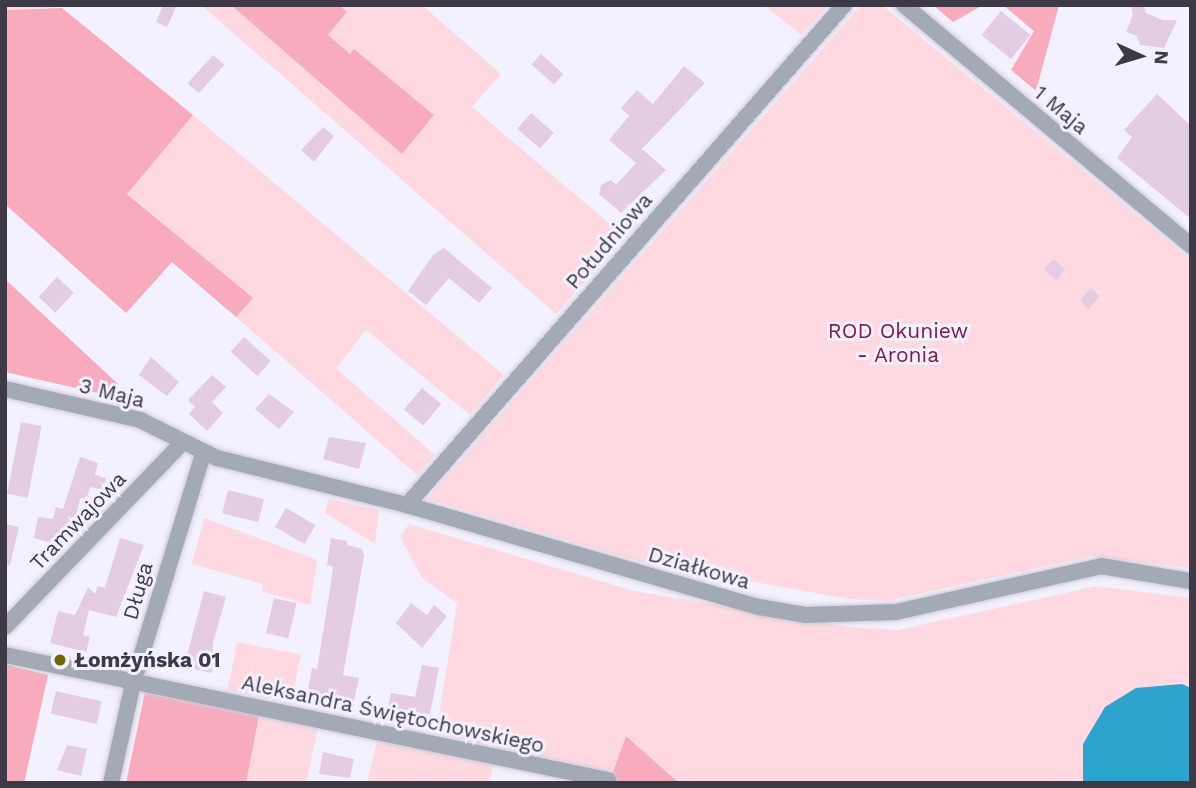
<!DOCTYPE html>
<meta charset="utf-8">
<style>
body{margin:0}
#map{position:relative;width:1196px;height:788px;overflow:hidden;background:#f3f1fd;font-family:"Work Sans",sans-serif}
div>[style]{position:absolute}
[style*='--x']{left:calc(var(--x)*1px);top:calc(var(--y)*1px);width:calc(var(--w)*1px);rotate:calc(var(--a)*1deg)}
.green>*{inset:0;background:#ffd9e1;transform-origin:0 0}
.forest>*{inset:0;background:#f8abbd}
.water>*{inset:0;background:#2da4cc}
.building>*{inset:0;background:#e4cce2;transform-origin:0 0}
.roads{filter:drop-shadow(0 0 2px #cfccd8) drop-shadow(0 0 2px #cfccd8)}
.minor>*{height:16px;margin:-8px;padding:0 8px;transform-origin:8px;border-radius:8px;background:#a3aab5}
.dots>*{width:19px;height:19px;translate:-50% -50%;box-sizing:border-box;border:4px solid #f3f1fd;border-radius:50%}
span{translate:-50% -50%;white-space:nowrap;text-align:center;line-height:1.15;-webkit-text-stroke:6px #f3f1fd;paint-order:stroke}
.street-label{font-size:21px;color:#3d3a46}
.park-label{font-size:21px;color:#861843}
.poi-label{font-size:21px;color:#3d3a46;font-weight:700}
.left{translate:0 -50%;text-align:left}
.frame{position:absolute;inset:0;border:7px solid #3d3a46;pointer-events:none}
.north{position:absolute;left:1105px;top:21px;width:70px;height:70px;-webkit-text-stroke:5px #f3f1fd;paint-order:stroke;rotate:94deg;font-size:19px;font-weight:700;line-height:28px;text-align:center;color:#3d3a46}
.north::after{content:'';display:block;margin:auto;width:24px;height:32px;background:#3d3a46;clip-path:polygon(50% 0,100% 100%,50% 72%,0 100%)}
</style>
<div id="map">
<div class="green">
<i style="clip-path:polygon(5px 5px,95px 5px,5px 10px)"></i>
<i style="clip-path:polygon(231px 5px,402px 154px,434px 115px,354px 50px,350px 54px,327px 35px,347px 13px,339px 5px,422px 5px,501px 74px,472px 107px,625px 237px,556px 314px,202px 6px,181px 6px)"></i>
<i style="clip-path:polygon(764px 5px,828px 5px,801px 35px)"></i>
<i style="clip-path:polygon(861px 5px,882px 5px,1191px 260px,1191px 568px,1093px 556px,886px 601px,850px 599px,646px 563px,427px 499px)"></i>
<i style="clip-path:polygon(193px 115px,504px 375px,470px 415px,366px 330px,336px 368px,435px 455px,417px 475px,236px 317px,252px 298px,127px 193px)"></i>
<i style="clip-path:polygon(329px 499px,379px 510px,375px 544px,325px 513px)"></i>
<i style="clip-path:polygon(204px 518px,317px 560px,310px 605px,261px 591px,263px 584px,192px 564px)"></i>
<i style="clip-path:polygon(409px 524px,634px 591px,849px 627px,898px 630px,1097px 586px,1191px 598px,1191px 783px,679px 783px,626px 736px,613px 772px,436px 734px,457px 603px,422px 578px,400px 537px)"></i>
<i style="left:237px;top:642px;width:65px;height:49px;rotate:11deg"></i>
<i style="clip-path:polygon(259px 716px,318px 728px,306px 783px,246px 783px)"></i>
<i style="clip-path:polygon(377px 741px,493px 765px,489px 783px,367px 783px)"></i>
</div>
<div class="forest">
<i style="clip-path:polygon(231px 5px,339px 5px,347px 12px,328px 35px,350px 54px,354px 49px,434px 115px,402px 154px)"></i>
<i style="clip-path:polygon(933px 5px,983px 5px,953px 22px)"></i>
<i style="clip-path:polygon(1003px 5px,1059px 5px,1036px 91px,1011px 70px,1034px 31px)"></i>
<i style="clip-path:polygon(62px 8px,193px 115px,127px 194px,253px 298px,236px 317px,172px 262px,126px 313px,5px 204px,5px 10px)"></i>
<i style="clip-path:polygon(6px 280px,118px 384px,111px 396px,5px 372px)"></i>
<i style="clip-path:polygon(5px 664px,48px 675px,24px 783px,5px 783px)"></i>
<i style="clip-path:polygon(145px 692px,259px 716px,246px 783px,126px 783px)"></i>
<i style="clip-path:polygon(626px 736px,679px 783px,609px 783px)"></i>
</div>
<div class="water">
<i style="clip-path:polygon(1182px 684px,1191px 688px,1191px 783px,1083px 783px,1083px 744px,1105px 707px,1136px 688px)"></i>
</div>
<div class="building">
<i style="clip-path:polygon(163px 5px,177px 5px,167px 27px,156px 22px)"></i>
<i style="clip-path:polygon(1131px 5px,1143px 5px,1146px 13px,1163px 20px,1177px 20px,1164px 48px,1140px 45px,1137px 36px,1126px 32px,1133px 15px)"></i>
<i style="left:1001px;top:11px;width:38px;height:31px;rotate:39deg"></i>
<i style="left:541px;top:54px;width:30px;height:14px;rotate:42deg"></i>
<i style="left:213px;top:55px;width:15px;height:38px;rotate:42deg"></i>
<i style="clip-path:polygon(684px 66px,705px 83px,642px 149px,666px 170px,621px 213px,599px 194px,601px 185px,611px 180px,616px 185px,636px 163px,609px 140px,629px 116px,621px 108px,637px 90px,653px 104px)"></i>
<i style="clip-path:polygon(1157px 94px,1191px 126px,1191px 219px,1117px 158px,1132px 137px,1124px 130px)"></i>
<i style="left:531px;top:113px;width:30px;height:21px;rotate:41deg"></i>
<i style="clip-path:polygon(323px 127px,334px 136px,314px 162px,301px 150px)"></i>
<i style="clip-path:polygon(444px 248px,492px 288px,479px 303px,449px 278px,426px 305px,408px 291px,433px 255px)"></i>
<i style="left:1053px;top:259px;width:16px;height:14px;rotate:40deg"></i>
<i style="left:57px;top:277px;width:23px;height:27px;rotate:43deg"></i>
<i style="left:1091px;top:288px;width:12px;height:17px;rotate:42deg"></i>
<i style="left:244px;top:337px;width:36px;height:20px;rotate:42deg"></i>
<i style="clip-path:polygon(151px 357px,179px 382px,167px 396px,139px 375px)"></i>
<i style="clip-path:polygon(212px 375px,226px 387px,212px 402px,223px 413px,207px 431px,189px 414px,195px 407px,188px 400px)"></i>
<i style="left:422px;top:388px;width:25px;height:28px;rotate:40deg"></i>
<i style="clip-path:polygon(269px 394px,294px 412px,279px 429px,255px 409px)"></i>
<i style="left:21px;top:422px;width:21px;height:73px;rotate:11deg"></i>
<i style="clip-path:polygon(329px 437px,366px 443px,359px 469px,323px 459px)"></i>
<i style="clip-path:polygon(80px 457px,98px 463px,95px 475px,106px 478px,103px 490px,90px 487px,87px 497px,80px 499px,70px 538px,60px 536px,58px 545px,34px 538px,38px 517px,53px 519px,56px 507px,63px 509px)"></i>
<i style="left:228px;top:490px;width:37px;height:24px;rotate:14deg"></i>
<i style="left:286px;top:508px;width:34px;height:22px;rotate:30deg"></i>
<i style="clip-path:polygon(5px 524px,19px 527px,10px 565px,5px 564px)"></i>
<i style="clip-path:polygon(120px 538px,144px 545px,116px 617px,89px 610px,83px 635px,90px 637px,86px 652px,50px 643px,58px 611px,75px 615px,88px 587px,95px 594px,98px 586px,105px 588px)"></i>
<i style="clip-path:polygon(331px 538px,347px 541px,347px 545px,362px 549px,364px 556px,343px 675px,359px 678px,353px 704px,307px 695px,312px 668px,317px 669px,331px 583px,333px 567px,327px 565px)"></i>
<i style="clip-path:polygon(204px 591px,226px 597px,213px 643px,212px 673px,184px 667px)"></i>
<i style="left:274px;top:598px;width:23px;height:36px;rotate:13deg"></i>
<i style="clip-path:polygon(411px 603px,427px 615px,434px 605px,447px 616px,422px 648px,396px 623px)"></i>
<i style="clip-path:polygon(422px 665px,439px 668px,430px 714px,388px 709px,391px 693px,415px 697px)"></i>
<i style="left:56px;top:691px;width:47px;height:23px;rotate:13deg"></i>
<i style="clip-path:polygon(67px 745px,87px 749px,81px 776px,57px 770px)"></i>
<i style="clip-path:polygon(323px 752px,354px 759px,350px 778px,319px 774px)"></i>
</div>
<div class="roads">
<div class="minor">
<i style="--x:904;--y:5;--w:375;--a:40"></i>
<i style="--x:5;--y:389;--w:139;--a:12.9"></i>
<i style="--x:140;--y:420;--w:86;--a:26.3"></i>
<i style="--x:217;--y:458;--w:196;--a:13.9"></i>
<i style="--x:407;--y:505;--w:366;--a:16.2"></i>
<i style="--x:759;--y:607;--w:48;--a:9.7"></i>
<i style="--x:806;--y:615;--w:90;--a:-1.9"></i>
<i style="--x:896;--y:612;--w:210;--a:-12.6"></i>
<i style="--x:1101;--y:566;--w:91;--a:9.5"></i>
<i style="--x:407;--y:505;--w:664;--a:-48.85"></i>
<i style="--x:5;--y:627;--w:254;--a:-46.1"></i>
<i style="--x:5;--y:655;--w:616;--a:11.71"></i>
<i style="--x:111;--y:783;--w:102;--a:-77.6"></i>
<i style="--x:133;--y:683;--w:239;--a:-73"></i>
</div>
</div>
<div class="dots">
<i style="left:60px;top:660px;background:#6c6700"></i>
</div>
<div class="street-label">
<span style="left:1061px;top:110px;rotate:40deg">1 Maja</span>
<span style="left:609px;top:241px;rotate:-49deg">Południowa</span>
<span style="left:112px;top:393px;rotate:14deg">3 Maja</span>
<span style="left:78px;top:521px;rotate:-46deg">Tramwajowa</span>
<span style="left:699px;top:568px;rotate:16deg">Działkowa</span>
<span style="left:138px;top:591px;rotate:-74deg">Długa</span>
<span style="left:393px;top:714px;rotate:12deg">Aleksandra Świętochowskiego</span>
</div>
<div class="park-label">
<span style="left:898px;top:343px">ROD Okuniew<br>- Aronia</span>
</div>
<div class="poi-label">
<span class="left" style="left:74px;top:660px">Łomżyńska 01</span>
</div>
<div class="frame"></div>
<div class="north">N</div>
</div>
